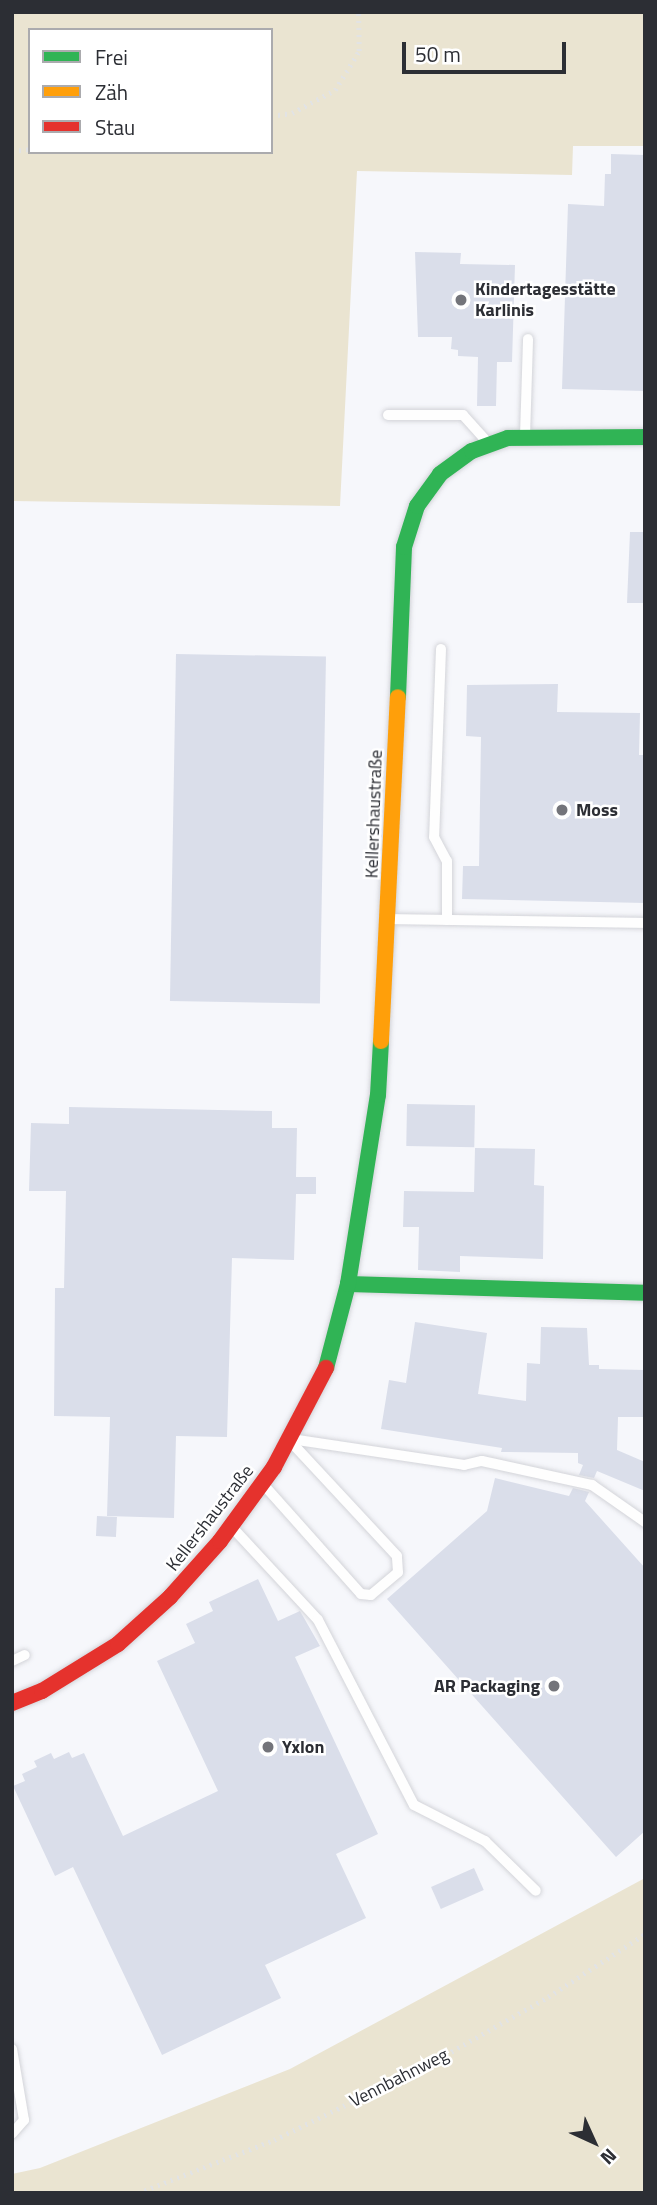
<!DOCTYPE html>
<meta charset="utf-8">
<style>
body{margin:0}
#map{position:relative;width:657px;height:2205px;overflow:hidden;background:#f6f7fb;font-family:"Titillium Web",sans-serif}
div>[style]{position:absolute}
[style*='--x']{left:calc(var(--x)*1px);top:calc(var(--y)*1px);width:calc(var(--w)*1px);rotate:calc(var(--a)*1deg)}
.green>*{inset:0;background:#eae4d1}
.building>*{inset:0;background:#dadeea;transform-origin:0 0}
.path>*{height:4.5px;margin-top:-2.25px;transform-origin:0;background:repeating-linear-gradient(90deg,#e2e3e4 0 2px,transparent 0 7px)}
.roads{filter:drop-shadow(0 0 2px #d3d4d9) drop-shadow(0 0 2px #d3d4d9)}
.lane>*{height:10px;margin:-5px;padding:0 5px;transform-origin:5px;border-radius:5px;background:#fefefe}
.fast>*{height:16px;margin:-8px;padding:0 8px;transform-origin:8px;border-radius:8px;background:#30b455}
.slow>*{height:16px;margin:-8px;padding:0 8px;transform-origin:8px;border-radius:8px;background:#ff9f0a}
.jam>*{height:16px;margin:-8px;padding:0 8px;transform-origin:8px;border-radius:8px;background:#e5322d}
.dots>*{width:19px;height:19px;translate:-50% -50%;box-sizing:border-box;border:4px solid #fff;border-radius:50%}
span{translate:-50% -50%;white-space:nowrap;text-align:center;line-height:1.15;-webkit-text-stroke:5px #fff;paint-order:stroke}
.poi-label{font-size:18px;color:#2c2e34;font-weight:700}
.left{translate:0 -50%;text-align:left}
.right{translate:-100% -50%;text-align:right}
.street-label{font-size:18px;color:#2c2e34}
.frame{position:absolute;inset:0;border:14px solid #2c2e34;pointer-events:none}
.legend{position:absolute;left:28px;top:28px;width:245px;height:126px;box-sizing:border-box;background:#fff;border:2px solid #ababae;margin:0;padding:9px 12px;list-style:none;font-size:21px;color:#2c2e34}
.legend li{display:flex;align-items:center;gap:14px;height:35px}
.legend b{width:35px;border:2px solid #ababae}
.north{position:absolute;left:559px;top:2107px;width:70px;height:70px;-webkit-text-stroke:5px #fff;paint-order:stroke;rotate:135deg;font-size:19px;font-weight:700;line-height:28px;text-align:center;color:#2c2e34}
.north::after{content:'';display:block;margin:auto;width:24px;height:32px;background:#2c2e34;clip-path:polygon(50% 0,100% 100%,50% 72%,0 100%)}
.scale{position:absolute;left:402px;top:42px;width:164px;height:32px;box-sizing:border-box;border:4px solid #2c2e34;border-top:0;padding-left:9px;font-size:21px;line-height:24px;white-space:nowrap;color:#2c2e34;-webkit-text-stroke:5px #fff;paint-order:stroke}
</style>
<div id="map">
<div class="green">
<i style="clip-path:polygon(evenodd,12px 12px,645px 12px,645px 146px,573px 146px,572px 175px,357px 171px,340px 506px,12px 501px,12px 12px,30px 30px,271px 30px,271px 152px,30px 152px,30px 30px)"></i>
<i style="clip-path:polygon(645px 1878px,645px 2193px,12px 2193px,12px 2174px,40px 2168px,290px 2069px)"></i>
</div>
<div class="building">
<i style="clip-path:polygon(611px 154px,645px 155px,645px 391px,562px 389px,568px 204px,604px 206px,605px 174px,611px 174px)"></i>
<i style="clip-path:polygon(415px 252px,461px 253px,460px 264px,515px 265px,512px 362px,497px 362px,496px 406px,477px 406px,478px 357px,458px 356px,458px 350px,451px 349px,452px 337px,418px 337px)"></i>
<i style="clip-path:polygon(630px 532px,645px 532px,645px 603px,627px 603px)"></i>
<i style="left:176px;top:654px;width:150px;height:347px;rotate:1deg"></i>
<i style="clip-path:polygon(558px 684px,557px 712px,640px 713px,639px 755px,645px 755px,645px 903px,462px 899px,463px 866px,479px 866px,481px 737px,466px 736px,467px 685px)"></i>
<i style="left:407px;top:1104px;width:68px;height:42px;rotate:1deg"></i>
<i style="clip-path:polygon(69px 1107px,272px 1111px,272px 1128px,297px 1128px,296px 1177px,316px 1177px,316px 1194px,296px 1194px,294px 1260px,232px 1258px,227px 1437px,176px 1436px,174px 1518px,107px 1516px,110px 1417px,54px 1416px,55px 1288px,64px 1288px,66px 1191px,29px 1191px,31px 1123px,69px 1124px)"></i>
<i style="clip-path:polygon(475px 1148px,535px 1149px,534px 1185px,544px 1186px,543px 1259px,460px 1256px,460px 1272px,418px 1270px,419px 1227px,403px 1227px,404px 1191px,474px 1192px)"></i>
<i style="clip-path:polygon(415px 1322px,487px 1333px,478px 1394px,526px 1401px,527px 1363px,540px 1364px,541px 1327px,587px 1328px,589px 1365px,599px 1365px,599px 1369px,645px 1370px,645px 1417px,618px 1417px,617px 1450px,645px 1462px,645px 1491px,597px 1471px,594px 1478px,579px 1475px,583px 1465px,578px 1463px,578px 1453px,501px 1452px,502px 1448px,381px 1429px,389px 1380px,406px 1383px)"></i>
<i style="clip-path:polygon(495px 1478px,569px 1496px,573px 1488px,589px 1492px,585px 1501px,645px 1568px,645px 1831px,616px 1857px,387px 1599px,487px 1511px)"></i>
<i style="left:97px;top:1516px;width:20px;height:20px;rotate:3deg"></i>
<i style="clip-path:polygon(258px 1579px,278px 1621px,300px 1611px,320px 1646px,295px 1657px,378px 1834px,336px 1854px,366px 1918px,265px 1965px,281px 1998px,162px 2055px,73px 1867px,55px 1876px,13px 1786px,25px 1781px,22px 1774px,37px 1767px,34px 1761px,51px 1753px,54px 1759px,69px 1752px,72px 1758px,84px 1753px,123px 1836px,218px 1791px,157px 1661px,195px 1643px,186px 1624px,213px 1611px,209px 1602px)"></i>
<i style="left:474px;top:1868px;width:24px;height:47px;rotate:66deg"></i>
</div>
<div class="path">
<i style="--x:271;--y:116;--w:21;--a:-8"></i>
<i style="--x:292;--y:113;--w:49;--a:-28.1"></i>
<i style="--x:335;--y:90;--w:46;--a:-58.4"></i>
<i style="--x:359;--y:51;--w:39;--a:-91"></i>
<i style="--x:12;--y:151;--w:18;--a:-6"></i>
<i style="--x:138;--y:2193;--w:146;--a:-21.3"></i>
<i style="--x:274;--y:2140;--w:177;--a:-26.1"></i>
<i style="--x:433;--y:2062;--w:132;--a:-29.5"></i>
<i style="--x:548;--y:1997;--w:116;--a:-33"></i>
</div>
<div class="roads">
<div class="lane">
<i style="--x:388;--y:415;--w:75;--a:0"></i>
<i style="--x:463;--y:415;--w:36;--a:48"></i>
<i style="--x:525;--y:436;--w:97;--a:-88.2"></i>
<i style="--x:441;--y:649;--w:188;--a:92.1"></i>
<i style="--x:434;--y:837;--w:27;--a:62"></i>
<i style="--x:447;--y:861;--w:59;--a:90"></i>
<i style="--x:390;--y:919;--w:255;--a:0.9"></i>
<i style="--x:291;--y:1439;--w:175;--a:8.5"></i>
<i style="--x:464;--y:1465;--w:18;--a:-13"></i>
<i style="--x:482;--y:1461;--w:113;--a:12.3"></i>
<i style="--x:592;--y:1485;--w:65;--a:34.9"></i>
<i style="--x:263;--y:1484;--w:147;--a:48.3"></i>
<i style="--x:361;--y:1594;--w:10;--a:6"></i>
<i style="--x:371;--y:1595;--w:35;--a:-40"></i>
<i style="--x:398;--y:1572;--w:16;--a:-94"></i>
<i style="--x:397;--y:1556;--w:156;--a:-132.9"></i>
<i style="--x:231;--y:1526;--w:128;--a:47.2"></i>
<i style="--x:318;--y:1620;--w:208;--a:62.6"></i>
<i style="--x:414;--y:1805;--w:80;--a:26.9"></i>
<i style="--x:485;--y:1841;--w:71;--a:44.4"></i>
<i style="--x:12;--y:1661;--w:14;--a:-25"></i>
<i style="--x:12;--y:2049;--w:72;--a:80.4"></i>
<i style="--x:24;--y:2120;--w:18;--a:131"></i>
</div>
<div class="fast">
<i style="--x:398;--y:697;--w:150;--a:-87.7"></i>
<i style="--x:404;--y:547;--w:43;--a:-72.4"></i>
<i style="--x:417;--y:506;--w:39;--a:-54"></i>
<i style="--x:440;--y:474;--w:39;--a:-36"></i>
<i style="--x:472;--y:451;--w:38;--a:-20"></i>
<i style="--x:508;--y:438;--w:137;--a:-0.4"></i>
<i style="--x:348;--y:1284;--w:297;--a:1.7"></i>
<i style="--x:326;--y:1368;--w:87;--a:-75.3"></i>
<i style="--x:348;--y:1284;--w:191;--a:-81"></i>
<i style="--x:378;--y:1095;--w:54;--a:-86.8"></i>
</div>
<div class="slow">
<i style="--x:381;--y:1041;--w:344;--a:-87.2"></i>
</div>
<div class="jam">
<i style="--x:12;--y:1703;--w:32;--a:-22"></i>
<i style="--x:42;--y:1691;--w:89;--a:-31.7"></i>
<i style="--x:118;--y:1644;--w:70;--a:-42.1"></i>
<i style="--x:170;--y:1597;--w:75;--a:-48.2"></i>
<i style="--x:220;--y:1541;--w:92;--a:-53.9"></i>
<i style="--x:274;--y:1467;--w:112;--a:-62.3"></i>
</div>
</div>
<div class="dots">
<i style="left:461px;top:300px;background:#73747a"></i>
<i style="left:562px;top:810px;background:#73747a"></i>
<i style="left:554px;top:1686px;background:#73747a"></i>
<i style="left:268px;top:1747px;background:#73747a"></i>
</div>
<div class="poi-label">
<span class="left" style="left:475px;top:300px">Kindertagesstätte<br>Karlinis</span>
<span class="left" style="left:576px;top:810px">Moss</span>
<span class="right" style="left:540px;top:1686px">AR Packaging</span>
<span class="left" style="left:282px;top:1747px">Yxlon</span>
</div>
<div class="street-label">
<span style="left:374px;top:814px;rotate:-88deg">Kellershaustraße</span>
<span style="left:210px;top:1518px;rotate:-52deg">Kellershaustraße</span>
<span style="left:399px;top:2078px;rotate:-27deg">Vennbahnweg</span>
</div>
<div class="frame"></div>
<ul class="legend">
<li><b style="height:9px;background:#30b455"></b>Frei</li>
<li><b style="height:9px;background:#ff9f0a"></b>Zäh</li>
<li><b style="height:9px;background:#e5322d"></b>Stau</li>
</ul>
<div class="north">N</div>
<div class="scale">50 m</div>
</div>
